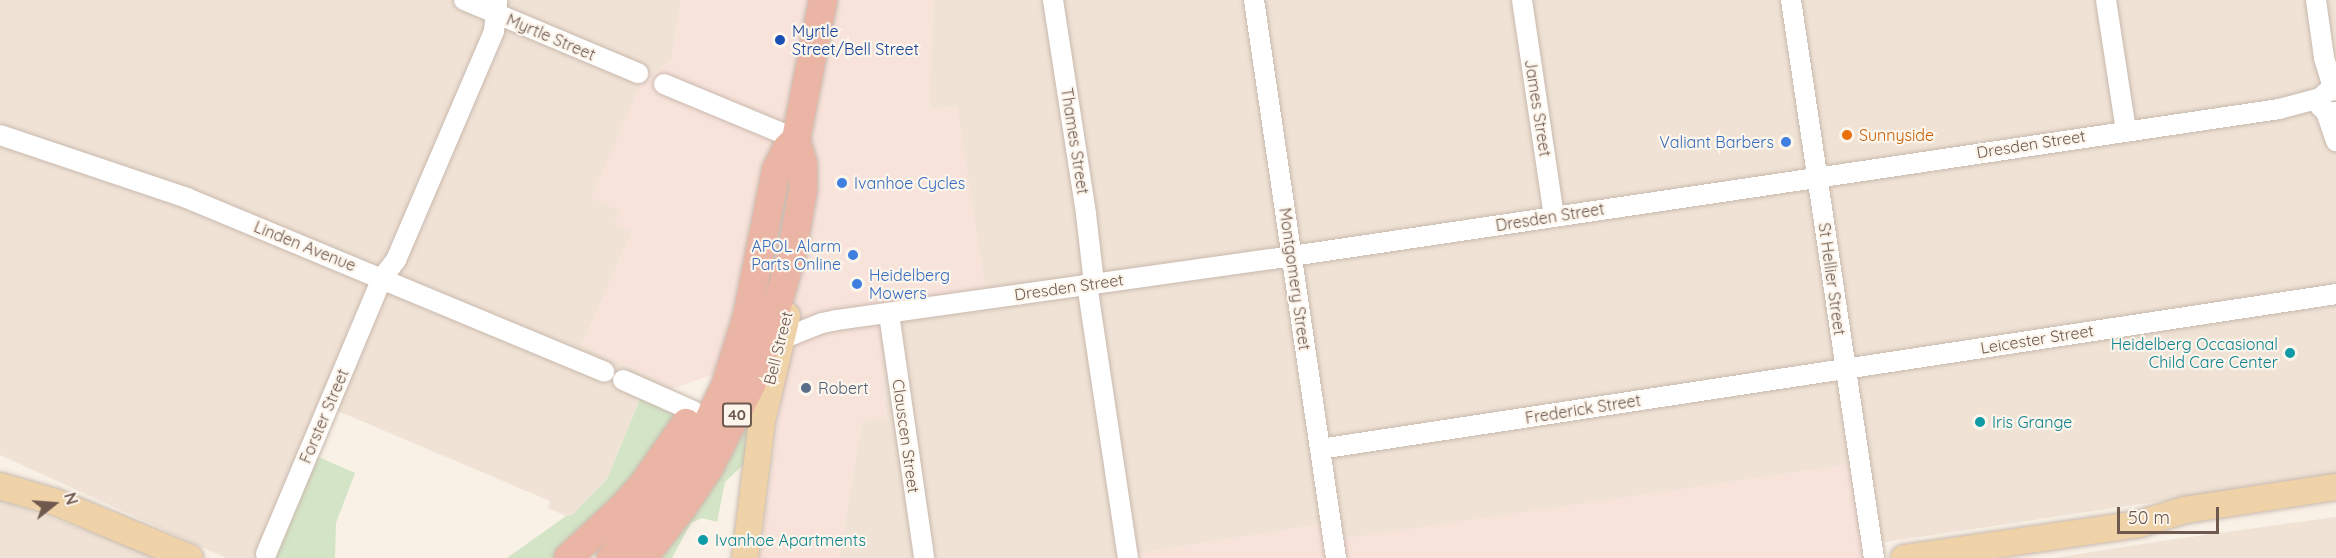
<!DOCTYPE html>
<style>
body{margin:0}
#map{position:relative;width:2336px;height:558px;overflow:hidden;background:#f9f1e6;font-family:Quicksand,sans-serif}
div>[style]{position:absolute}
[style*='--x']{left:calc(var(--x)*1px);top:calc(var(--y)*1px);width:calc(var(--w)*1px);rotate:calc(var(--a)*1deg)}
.residential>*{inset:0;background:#f0e3d6}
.commercial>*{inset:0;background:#f8e3db}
.green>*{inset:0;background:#d4e5c7}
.roads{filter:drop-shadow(0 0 2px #c9b9ae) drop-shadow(0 0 2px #c9b9ae)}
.minor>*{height:20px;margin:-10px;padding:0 10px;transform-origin:10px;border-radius:10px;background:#fff}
.major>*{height:26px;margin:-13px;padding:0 13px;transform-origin:13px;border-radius:13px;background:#efd2a7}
.highway>*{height:28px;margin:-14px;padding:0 14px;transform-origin:14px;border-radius:14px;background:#ebb5a5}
.dots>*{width:16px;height:16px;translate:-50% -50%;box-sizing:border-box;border:3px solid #fcf5ec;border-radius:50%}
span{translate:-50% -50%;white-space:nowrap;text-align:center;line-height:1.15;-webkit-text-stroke:4.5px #fcf5ec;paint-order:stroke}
.shield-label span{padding:2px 4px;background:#fcf5ec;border:2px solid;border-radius:4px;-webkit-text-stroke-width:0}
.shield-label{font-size:15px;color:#6f594e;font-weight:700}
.transit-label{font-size:16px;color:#164399}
.left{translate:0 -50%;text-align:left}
.street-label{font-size:16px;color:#6f594e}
.food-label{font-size:16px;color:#c56008}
.shop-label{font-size:16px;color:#366cbe}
.right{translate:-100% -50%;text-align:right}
.culture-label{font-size:16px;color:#0d838f}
.service-label{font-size:16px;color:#4e5e75}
.north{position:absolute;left:24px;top:474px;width:60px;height:60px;-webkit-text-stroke:4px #fcf5ec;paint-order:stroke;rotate:73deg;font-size:16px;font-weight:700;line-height:24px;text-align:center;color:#6f594e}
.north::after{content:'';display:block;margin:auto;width:21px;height:27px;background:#6f594e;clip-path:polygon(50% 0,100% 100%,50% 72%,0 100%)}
.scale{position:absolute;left:2117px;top:507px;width:102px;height:27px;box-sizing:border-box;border:3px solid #6f594e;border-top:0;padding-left:8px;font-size:18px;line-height:21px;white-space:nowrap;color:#6f594e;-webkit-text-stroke:4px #fcf5ec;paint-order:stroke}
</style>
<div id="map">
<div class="residential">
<i style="clip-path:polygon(0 0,681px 0,672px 59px,639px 88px,620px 211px,632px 232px,582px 345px,675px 388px,641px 397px,607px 479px,572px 515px,566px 516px,548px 508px,550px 501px,333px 409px,276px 558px,226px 558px,0 455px)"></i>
<i style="clip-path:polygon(933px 0,2336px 0,2336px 475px,1872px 544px,1859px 463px,1333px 541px,1330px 523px,1128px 555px,1128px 558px,839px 558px,862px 421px,886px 416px,880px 335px,957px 106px,929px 110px)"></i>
<i style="clip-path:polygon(0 500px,127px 545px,158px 558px,0 558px)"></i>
<i style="clip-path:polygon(2336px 517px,2336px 558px,2054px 558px,2161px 541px)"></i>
</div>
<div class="commercial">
<i style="clip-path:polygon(681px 0,933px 0,929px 110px,957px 106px,987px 298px,888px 314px,880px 335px,886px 417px,862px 421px,839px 558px,760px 558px,788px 347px,675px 388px,582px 345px,632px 232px,614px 224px,620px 211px,591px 198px,639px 88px,672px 59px)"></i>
<i style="clip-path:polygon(1859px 463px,1874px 558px,1128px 558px,1127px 555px,1331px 523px,1334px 540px)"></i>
</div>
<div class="green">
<i style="clip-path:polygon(641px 397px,676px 412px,680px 425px,558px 558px,507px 558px,566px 516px,572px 515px,607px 479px)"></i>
<i style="clip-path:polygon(746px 421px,751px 422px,744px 464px,725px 482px,717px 522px,702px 518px,691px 523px,672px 558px,657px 558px)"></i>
<i style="clip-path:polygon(314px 455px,355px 473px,336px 523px,335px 558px,276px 558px)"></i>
</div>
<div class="roads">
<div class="minor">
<i style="--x:464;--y:0;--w:189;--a:22.8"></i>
<i style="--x:1053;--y:0;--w:217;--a:81.2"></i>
<i style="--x:1086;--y:214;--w:69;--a:83.4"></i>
<i style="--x:1254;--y:0;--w:564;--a:81.64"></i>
<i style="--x:1522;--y:0;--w:218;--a:81.6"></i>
<i style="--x:1791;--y:0;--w:564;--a:81.54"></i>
<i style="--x:2106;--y:0;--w:132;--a:81.3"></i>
<i style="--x:2316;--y:0;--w:59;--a:82.1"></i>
<i style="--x:2324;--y:58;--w:34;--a:73"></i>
<i style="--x:664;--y:84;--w:143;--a:22.6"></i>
<i style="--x:2328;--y:91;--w:11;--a:139"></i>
<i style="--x:2320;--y:98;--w:8;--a:90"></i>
<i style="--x:2320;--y:106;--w:8;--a:45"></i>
<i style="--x:2326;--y:112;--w:10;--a:0"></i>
<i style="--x:2326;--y:112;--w:31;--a:71"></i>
<i style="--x:0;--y:135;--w:197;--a:18.6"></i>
<i style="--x:187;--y:198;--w:452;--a:22.6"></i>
<i style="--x:1087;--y:284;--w:277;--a:81.5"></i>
<i style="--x:889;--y:314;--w:246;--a:81.8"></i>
<i style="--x:782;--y:339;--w:43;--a:-21.8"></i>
<i style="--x:822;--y:323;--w:15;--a:-11"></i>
<i style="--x:837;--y:320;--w:439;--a:-8"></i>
<i style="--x:1272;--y:259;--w:1018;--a:-8.47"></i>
<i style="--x:2279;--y:109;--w:42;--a:-15"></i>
<i style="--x:623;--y:380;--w:77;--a:23.9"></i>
<i style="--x:1320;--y:449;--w:1028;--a:-8.67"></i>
<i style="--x:266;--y:554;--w:299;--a:-67.2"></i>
<i style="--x:382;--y:278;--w:23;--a:-52"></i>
<i style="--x:396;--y:260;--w:249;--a:-66.8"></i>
<i style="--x:494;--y:31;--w:31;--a:-84"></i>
</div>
<div class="major">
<i style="--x:0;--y:486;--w:57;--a:16.2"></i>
<i style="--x:55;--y:502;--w:146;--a:22.5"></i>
<i style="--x:745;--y:558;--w:138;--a:-82.9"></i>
<i style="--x:762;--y:421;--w:108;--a:-76.6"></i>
<i style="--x:1904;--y:558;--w:237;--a:-8.2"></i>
<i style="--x:2139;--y:524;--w:48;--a:-16.9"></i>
<i style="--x:2185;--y:510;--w:153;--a:-8.7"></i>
</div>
<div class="highway">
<i style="--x:568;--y:558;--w:74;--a:-42.8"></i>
<i style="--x:622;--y:508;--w:30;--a:-48"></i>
<i style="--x:642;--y:486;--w:77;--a:-55.1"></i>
<i style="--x:611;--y:558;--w:62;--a:-49.6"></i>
<i style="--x:651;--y:511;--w:47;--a:-54.6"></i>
<i style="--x:678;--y:473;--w:48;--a:-58.6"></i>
<i style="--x:703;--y:432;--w:53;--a:-64.4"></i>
<i style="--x:726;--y:384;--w:70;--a:-72.6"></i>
<i style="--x:747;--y:317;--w:150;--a:-78.8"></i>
<i style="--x:776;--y:170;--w:25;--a:-63"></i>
<i style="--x:787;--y:148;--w:13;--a:-45"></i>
<i style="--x:643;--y:558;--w:63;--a:-52"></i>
<i style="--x:682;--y:508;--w:48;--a:-56"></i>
<i style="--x:709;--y:468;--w:95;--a:-63.2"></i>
<i style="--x:752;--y:383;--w:55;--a:-70.9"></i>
<i style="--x:770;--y:331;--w:81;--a:-74.2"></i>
<i style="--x:792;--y:253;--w:64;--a:-80.1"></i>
<i style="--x:803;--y:190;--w:26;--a:-90"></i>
<i style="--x:803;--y:164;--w:26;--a:-106"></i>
<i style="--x:796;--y:139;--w:142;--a:-79"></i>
</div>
</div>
<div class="dots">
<i style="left:780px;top:40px;background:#1a4fb4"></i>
<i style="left:1847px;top:135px;background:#e8710a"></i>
<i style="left:1786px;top:142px;background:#3f7fe0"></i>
<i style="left:842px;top:183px;background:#3f7fe0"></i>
<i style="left:853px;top:255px;background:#3f7fe0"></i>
<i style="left:857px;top:284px;background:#3f7fe0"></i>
<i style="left:2290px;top:353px;background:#0f9aa8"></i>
<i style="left:806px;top:388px;background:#5c6f8a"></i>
<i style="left:1980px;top:422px;background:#0f9aa8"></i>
<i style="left:703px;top:540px;background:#0f9aa8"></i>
</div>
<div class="shield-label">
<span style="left:737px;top:415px">40</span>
</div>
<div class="transit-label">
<span class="left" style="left:792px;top:40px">Myrtle<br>Street/Bell Street</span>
</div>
<div class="street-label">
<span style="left:551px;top:37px;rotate:23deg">Myrtle Street</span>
<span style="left:1538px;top:108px;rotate:81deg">James Street</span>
<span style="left:1075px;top:141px;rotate:81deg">Thames Street</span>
<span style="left:2031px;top:144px;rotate:-9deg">Dresden Street</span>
<span style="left:1550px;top:217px;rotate:-9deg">Dresden Street</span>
<span style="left:305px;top:246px;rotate:22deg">Linden Avenue</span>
<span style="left:1295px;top:279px;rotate:82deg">Montgomery Street</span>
<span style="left:1832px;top:279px;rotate:82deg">St Hellier Street</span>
<span style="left:1069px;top:287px;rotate:-8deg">Dresden Street</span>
<span style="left:2037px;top:339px;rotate:-9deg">Leicester Street</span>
<span style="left:778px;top:348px;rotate:-76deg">Bell Street</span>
<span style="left:1583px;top:409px;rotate:-9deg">Frederick Street</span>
<span style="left:324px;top:416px;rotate:-67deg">Forster Street</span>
<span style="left:906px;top:436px;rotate:82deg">Clauscen Street</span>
</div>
<div class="food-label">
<span class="left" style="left:1859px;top:135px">Sunnyside</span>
</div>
<div class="shop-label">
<span class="right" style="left:1774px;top:142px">Valiant Barbers</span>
<span class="left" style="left:854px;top:183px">Ivanhoe Cycles</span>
<span class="right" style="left:841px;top:255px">APOL Alarm<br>Parts Online</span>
<span class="left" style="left:869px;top:284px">Heidelberg<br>Mowers</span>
</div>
<div class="culture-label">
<span class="right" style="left:2278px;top:353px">Heidelberg Occasional<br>Child Care Center</span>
<span class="left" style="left:1992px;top:422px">Iris Grange</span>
<span class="left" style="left:715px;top:540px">Ivanhoe Apartments</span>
</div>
<div class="service-label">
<span class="left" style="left:818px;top:388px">Robert</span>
</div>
<div class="north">N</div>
<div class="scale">50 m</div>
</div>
